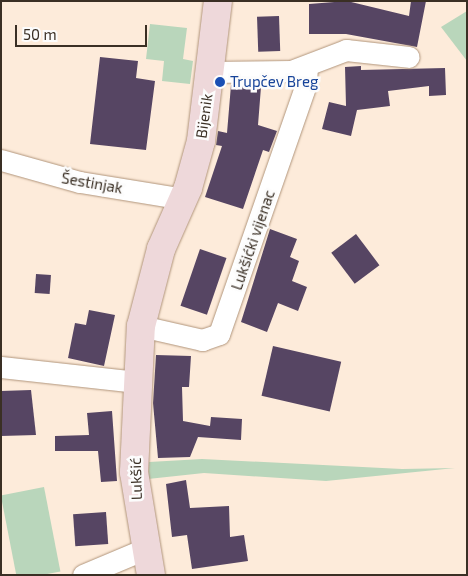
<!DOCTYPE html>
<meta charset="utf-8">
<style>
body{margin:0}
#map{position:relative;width:468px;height:576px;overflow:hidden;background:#fdebda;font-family:"Exo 2",sans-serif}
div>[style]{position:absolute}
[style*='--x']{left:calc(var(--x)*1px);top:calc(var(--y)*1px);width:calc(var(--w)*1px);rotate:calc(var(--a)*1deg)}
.green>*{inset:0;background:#b9d6bb;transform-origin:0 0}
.building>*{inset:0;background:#564563;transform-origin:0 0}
.roads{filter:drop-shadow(0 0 1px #b1957b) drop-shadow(0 0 1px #b1957b)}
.minor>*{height:21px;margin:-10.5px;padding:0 10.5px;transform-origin:10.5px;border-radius:10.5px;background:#fff}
.secondary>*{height:28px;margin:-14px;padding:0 14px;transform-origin:14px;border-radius:14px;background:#eed8da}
.dots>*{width:14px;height:14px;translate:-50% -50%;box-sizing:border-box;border:2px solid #fcfcfc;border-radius:50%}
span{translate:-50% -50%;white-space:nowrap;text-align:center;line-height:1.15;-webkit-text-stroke:5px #fcfcfc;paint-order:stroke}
.transit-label{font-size:15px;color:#164399}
.left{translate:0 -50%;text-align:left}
.street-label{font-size:15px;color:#3a2f24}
.frame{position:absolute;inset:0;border:2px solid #3a2f24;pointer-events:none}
.scale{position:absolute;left:15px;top:25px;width:132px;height:22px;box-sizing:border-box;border:2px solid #3a2f24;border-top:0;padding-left:6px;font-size:15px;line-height:18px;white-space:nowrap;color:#3a2f24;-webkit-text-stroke:4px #fcfcfc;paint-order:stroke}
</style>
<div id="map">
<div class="green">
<i style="clip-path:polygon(467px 11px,467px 61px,441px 27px)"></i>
<i style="clip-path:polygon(150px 24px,187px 28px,183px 59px,193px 61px,190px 84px,162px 81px,164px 61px,146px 59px)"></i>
<i style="clip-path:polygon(202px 459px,402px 469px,455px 468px,326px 481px,204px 473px,148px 479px,149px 462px)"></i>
<i style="left:44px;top:487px;width:86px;height:44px;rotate:79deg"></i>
</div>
<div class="building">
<i style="clip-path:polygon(347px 1px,409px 16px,411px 1px,426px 1px,417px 47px,346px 34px,309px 34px,309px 4px)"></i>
<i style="left:279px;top:16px;width:35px;height:22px;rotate:88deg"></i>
<i style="clip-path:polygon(100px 57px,138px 61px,136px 78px,155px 81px,146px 150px,90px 144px)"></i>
<i style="clip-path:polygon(361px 66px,361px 70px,445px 68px,446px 95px,429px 96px,429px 86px,388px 91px,390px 106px,357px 110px,351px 136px,322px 129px,329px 102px,346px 106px,345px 67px)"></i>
<i style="clip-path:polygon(231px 85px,261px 87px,258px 125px,277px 131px,269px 152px,263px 150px,243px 209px,205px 197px,222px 146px,216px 145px,218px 131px,227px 133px)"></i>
<i style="clip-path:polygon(270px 229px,297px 239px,290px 257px,299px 261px,292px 281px,307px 287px,298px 311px,278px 303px,267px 332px,241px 322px)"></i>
<i style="left:356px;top:234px;width:39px;height:31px;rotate:53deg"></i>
<i style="left:200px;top:249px;width:28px;height:60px;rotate:19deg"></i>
<i style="left:36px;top:274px;width:15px;height:19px;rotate:4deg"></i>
<i style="clip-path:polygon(89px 310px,115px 315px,104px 366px,68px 358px,75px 323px,86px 325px)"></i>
<i style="left:273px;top:346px;width:70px;height:51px;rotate:13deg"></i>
<i style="clip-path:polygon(156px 355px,191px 356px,189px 387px,182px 387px,183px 421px,210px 426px,211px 417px,242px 419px,241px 440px,198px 437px,190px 457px,158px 458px,153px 403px)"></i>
<i style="clip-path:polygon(31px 390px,36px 435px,1px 436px,1px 391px)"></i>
<i style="clip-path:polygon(112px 411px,117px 481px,101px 482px,98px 451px,55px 451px,55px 436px,89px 435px,87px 413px)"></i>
<i style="clip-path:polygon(186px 480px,190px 508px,229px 506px,230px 537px,244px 535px,248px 561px,192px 569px,187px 535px,172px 537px,166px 484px)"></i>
<i style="left:106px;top:512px;width:32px;height:33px;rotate:86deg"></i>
</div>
<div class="roads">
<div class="minor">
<i style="--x:211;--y:72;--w:80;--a:-0.7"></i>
<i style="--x:291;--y:71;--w:59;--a:-20.9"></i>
<i style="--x:346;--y:50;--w:63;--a:6.3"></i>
<i style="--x:1;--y:160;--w:82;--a:15.6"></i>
<i style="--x:80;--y:182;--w:105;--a:9.3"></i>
<i style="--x:141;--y:326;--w:63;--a:12.9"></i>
<i style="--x:202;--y:340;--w:18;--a:-19"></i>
<i style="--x:219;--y:334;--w:265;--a:-70.8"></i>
<i style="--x:306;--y:84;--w:17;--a:-87"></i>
<i style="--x:1;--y:367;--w:137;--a:6.3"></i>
<i style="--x:83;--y:575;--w:67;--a:-22.8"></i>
</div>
<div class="secondary">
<i style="--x:151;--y:575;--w:104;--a:-99.4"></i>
<i style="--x:134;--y:472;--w:146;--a:-87.3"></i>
<i style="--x:141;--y:326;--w:80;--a:-75.4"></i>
<i style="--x:161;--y:249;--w:67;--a:-66.1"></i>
<i style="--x:188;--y:188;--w:49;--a:-74.5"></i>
<i style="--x:201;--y:141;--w:141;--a:-83.1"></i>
</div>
</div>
<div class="dots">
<i style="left:220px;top:82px;background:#1a4fb4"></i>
</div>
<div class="transit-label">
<span class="left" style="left:230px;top:82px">Trupčev Breg</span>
</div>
<div class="street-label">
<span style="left:204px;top:116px;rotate:-82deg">Bijenik</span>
<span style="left:92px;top:183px;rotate:10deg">Šestinjak</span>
<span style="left:253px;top:240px;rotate:-71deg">Lukšićki vijenac</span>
<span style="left:136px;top:479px;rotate:-92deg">Lukšić</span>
</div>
<div class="frame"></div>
<div class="scale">50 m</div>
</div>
